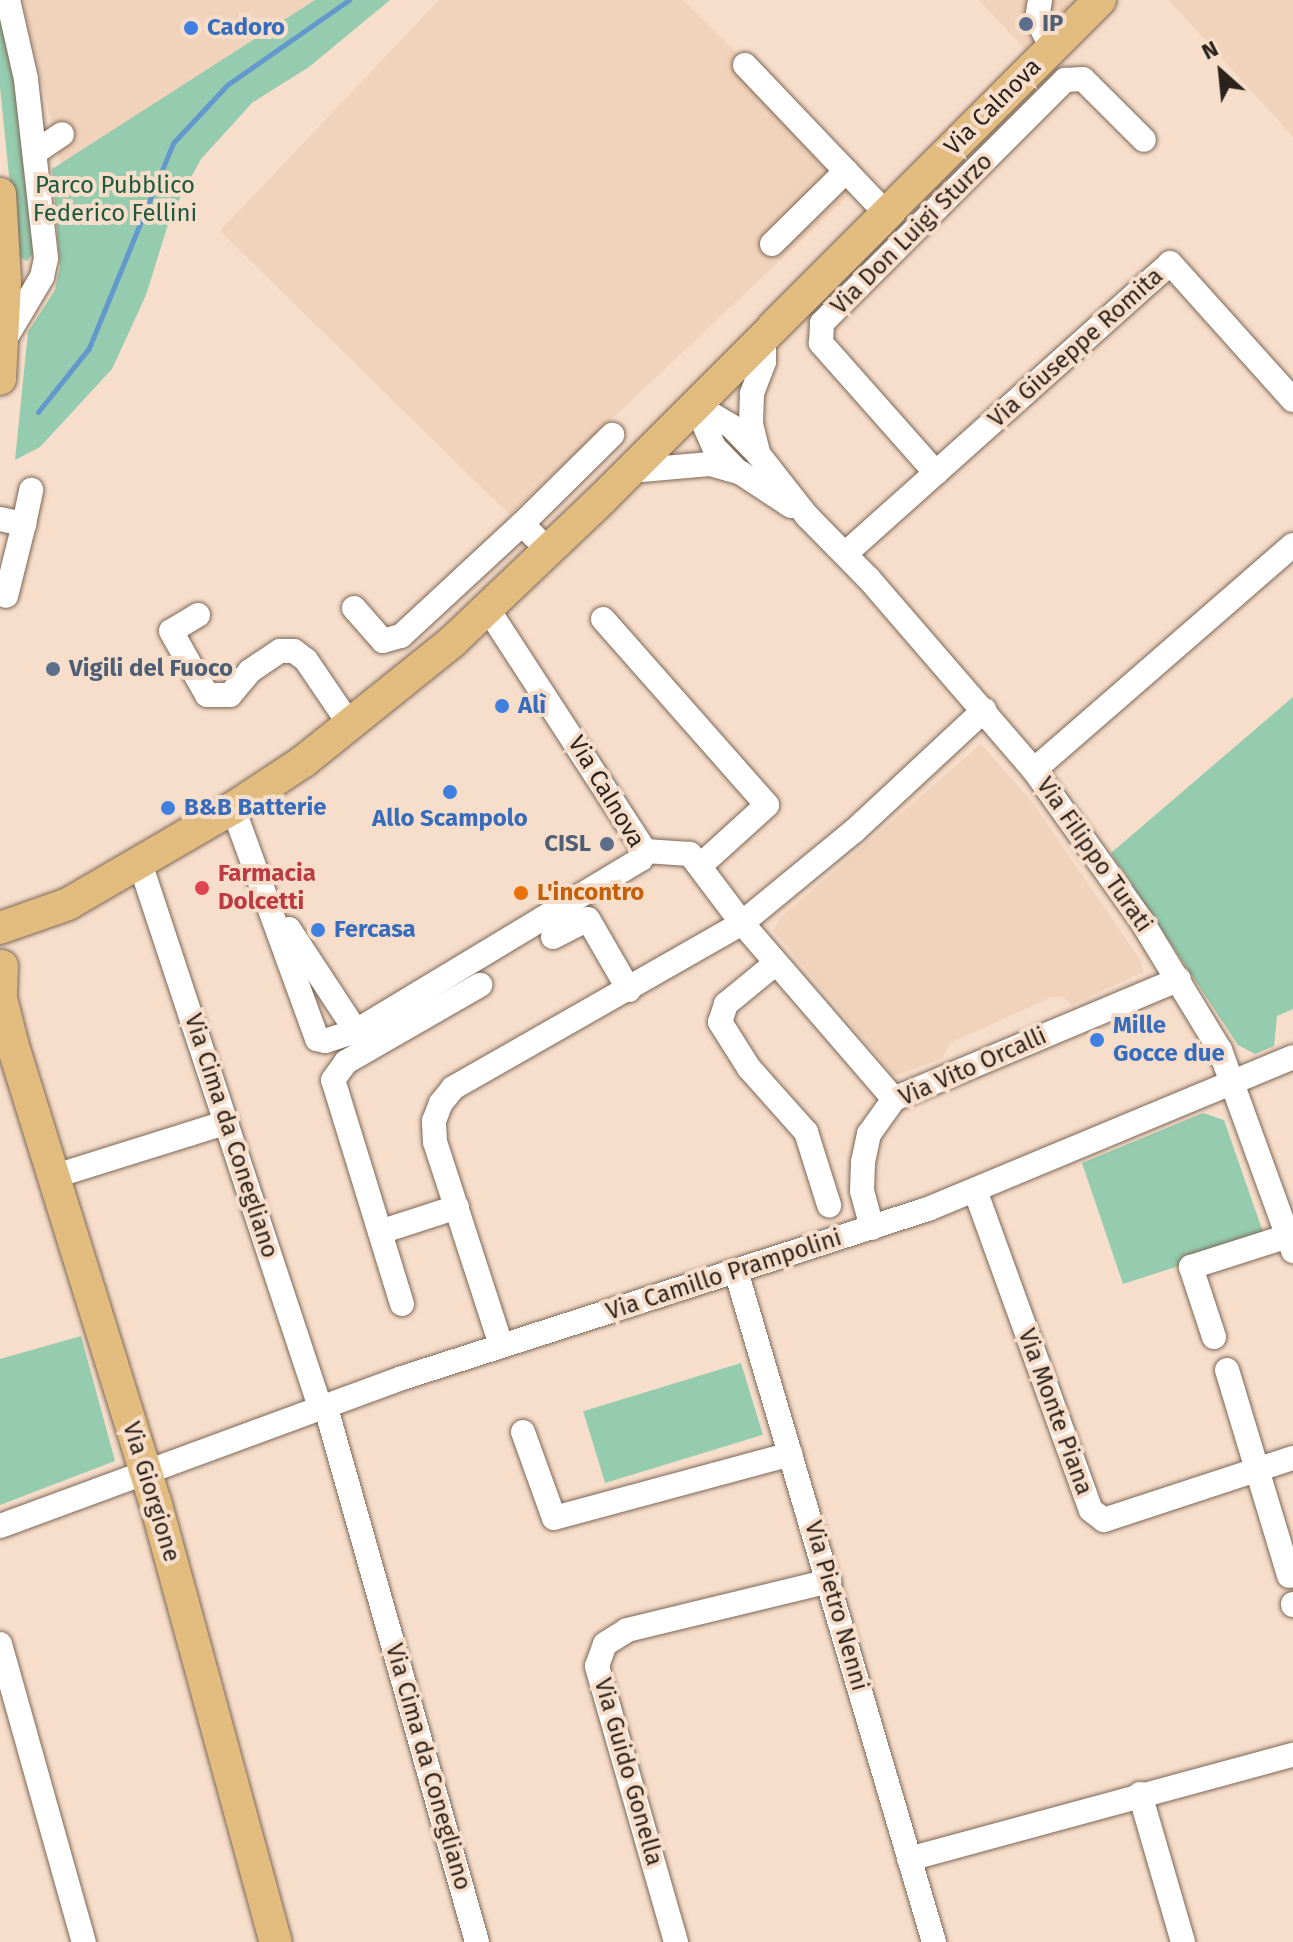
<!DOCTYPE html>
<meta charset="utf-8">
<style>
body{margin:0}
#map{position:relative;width:1293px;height:1942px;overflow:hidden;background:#f7decb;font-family:"Fira Sans",sans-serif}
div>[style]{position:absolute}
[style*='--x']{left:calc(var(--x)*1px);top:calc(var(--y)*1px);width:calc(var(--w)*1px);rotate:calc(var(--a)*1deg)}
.built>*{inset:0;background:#f1d2ba}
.green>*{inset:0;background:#95cbae;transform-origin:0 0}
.stream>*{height:5px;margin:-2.5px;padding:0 2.5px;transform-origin:2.5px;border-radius:2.5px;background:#6398cc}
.roads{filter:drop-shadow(0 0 2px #7c6756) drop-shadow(0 0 2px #7c6756)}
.minor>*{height:24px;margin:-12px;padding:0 12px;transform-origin:12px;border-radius:12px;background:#fff}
.major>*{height:32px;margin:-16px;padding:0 16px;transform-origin:16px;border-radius:16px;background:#e1bc7e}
.dots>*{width:22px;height:22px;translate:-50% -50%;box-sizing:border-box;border:4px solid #f7decb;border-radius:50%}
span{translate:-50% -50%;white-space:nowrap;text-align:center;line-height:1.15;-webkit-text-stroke:8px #f7decb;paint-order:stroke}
.service-label{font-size:24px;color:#4e5e75;font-weight:700}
.left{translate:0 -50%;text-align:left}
.right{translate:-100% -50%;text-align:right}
.shop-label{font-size:24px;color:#366cbe;font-weight:700}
.street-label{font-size:24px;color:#2c231c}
.park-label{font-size:24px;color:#1e593e}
.health-label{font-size:24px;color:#be3a42;font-weight:700}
.food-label{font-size:24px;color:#c56008;font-weight:700}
.north{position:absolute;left:1181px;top:32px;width:80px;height:80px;-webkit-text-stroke:6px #f7decb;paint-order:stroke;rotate:333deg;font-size:22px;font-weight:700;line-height:32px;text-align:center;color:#2c231c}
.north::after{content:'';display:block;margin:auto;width:28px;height:36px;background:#2c231c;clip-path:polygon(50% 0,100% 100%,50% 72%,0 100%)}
</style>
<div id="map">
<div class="built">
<i style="clip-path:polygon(23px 0,315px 0,61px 164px)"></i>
<i style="clip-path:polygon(439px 0,683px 0,865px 180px,510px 515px,220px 231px)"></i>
<i style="clip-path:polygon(979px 0,1075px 0,1025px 49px)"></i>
<i style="clip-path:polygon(1169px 0,1293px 0,1293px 137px)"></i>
<i style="clip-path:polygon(981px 744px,1032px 802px,1141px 961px,1143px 972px,1072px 1005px,1063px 997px,1052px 997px,950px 1043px,942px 1059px,894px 1076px,773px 930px,781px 917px)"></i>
</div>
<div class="green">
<i style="clip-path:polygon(315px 0,390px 0,309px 67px,253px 102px,201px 159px,171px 215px,146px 295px,112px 369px,40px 447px,15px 460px,28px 332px,55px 290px,60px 267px,52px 169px)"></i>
<i style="clip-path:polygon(0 5px,16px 75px,34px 252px,27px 261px,17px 255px,0 87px)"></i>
<i style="clip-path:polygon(1293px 697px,1293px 1009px,1277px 1016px,1274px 1046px,1255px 1054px,1238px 1045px,1111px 853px)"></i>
<i style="clip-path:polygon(1203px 1113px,1224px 1120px,1265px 1238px,1123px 1284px,1082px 1163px)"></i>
<i style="clip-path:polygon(81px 1336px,115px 1461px,0 1505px,0 1359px)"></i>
<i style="left:741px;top:1363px;width:75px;height:165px;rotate:73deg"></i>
</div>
<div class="stream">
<i style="--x:38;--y:412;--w:82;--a:-51.4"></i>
<i style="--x:89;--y:348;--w:222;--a:-67.7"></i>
<i style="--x:173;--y:143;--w:79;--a:-47"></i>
<i style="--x:227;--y:85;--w:149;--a:-34.9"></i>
</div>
<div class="roads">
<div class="minor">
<i style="--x:1040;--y:0;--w:19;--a:99"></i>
<i style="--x:1037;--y:19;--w:33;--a:63"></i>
<i style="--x:745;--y:65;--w:206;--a:46.4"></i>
<i style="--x:37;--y:151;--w:30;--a:-34"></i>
<i style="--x:772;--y:244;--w:104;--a:-44.6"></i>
<i style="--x:764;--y:336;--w:26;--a:90"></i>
<i style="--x:764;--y:362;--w:34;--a:111"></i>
<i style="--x:752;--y:394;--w:30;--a:92"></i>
<i style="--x:751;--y:424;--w:32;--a:76"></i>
<i style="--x:759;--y:455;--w:78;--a:51.8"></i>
<i style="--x:807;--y:516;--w:88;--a:45.5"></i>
<i style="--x:869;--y:579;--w:252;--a:49.2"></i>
<i style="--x:1034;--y:770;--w:184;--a:54.5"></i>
<i style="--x:1141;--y:920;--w:152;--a:58.7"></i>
<i style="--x:1220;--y:1050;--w:214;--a:70"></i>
<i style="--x:5;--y:339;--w:72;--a:-59.2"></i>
<i style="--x:42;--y:277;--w:19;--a:-78"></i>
<i style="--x:46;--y:258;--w:180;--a:-96.4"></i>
<i style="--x:26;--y:79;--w:81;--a:-102.8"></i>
<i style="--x:695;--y:404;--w:47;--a:66.2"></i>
<i style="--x:714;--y:447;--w:30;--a:46"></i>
<i style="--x:696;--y:405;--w:41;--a:31"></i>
<i style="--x:731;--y:426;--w:37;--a:46"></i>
<i style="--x:630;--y:471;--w:80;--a:-5"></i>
<i style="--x:710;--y:464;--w:32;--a:16"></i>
<i style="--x:741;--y:473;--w:60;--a:33.4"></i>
<i style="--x:936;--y:473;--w:174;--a:-131.5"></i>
<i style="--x:821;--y:343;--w:20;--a:-87"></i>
<i style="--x:822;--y:323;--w:344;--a:-45"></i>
<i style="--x:1065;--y:80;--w:18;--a:-3"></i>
<i style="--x:1083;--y:79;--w:86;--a:45"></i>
<i style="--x:0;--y:519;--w:25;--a:12"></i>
<i style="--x:24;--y:524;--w:74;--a:104"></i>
<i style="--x:24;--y:524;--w:35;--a:-78"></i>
<i style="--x:549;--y:551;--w:38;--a:-135"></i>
<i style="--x:522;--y:524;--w:127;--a:-44.7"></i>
<i style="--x:845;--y:554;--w:436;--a:-41.8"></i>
<i style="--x:1170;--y:263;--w:184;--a:48.1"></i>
<i style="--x:354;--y:608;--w:44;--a:48.7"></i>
<i style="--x:383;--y:641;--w:19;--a:-16"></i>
<i style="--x:401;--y:636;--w:165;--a:-42.8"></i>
<i style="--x:198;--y:615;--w:31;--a:149"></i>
<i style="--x:171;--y:631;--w:73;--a:60.6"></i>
<i style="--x:207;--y:695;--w:23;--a:0"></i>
<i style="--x:230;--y:695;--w:31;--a:-50"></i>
<i style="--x:250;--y:671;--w:36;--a:-34"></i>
<i style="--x:280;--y:651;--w:14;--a:0"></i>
<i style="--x:294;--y:651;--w:15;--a:37"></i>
<i style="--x:306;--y:660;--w:78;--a:55.9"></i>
<i style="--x:603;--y:619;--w:248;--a:48.6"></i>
<i style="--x:767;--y:805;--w:91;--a:137.7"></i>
<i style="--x:1034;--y:770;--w:343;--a:-41"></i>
<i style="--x:233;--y:808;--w:246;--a:70"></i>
<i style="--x:317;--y:1039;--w:8;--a:14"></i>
<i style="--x:325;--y:1041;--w:33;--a:-18"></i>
<i style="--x:356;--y:1031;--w:333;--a:-31.1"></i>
<i style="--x:641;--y:859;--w:9;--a:-63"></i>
<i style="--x:645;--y:851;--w:288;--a:-123"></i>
<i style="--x:645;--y:851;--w:45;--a:3.8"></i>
<i style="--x:690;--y:854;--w:86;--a:53"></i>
<i style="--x:742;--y:923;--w:233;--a:49.2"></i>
<i style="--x:140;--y:863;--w:576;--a:71.69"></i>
<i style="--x:289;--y:929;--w:122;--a:56.7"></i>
<i style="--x:553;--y:937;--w:39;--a:-27"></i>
<i style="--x:588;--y:919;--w:82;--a:60"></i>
<i style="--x:776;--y:963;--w:65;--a:140.6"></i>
<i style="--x:726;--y:1004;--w:19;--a:108"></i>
<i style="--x:720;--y:1022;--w:54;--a:57.8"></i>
<i style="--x:749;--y:1068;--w:86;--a:48.3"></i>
<i style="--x:806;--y:1132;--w:77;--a:72.5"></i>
<i style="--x:52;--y:1177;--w:183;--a:-17.4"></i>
<i style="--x:975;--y:1190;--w:340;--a:70.1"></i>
<i style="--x:1091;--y:1510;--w:16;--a:38"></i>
<i style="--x:1104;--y:1520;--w:199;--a:-18.2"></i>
<i style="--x:872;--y:1228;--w:38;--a:-105"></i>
<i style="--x:862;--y:1191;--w:29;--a:-88"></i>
<i style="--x:863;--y:1162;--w:29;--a:-78"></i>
<i style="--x:869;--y:1134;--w:43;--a:-54.5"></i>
<i style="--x:894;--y:1099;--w:309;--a:-22.8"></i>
<i style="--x:380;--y:1232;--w:81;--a:-18"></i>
<i style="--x:736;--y:1271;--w:700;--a:73.56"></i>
<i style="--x:402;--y:1304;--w:234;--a:-107.1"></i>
<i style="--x:333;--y:1080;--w:22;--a:-54"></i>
<i style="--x:346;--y:1062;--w:155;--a:-29.9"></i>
<i style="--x:1214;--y:1337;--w:74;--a:-108.2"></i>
<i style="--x:1191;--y:1267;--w:102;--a:-17.7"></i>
<i style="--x:501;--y:1345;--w:213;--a:-108"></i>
<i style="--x:435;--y:1142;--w:21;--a:-93"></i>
<i style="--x:434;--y:1121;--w:19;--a:-69"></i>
<i style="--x:441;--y:1103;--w:19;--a:-51"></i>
<i style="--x:453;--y:1088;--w:333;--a:-29.7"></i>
<i style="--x:742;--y:923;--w:145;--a:-39.4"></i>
<i style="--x:854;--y:831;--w:178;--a:-42.9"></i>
<i style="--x:1227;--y:1370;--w:215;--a:73.2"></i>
<i style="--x:326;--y:1408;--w:555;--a:74.21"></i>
<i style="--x:523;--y:1432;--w:91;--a:70.2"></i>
<i style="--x:554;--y:1518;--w:245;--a:-15.1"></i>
<i style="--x:0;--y:1526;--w:428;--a:-20.2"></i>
<i style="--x:402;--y:1378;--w:552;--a:-17.81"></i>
<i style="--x:928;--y:1209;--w:395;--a:-22.6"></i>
<i style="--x:1293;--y:1604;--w:1;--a:90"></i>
<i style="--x:0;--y:1644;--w:310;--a:74.3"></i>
<i style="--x:1140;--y:1794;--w:154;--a:73.8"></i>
<i style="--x:909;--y:1859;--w:398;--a:-15.2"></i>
<i style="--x:676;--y:1942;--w:287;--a:-106"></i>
<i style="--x:597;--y:1666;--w:23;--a:-70"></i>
<i style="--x:605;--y:1644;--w:26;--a:-32"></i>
<i style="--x:627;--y:1630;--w:208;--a:-13.6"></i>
</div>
<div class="major">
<i style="--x:0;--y:194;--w:87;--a:86.7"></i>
<i style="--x:5;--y:281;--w:98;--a:92.9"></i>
<i style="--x:0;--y:928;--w:72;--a:-19.4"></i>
<i style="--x:68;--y:904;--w:191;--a:-30.2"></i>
<i style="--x:233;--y:808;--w:85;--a:-33.5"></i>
<i style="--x:304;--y:761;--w:191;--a:-38.8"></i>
<i style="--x:453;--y:641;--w:206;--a:-43.6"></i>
<i style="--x:602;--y:499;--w:705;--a:-45.06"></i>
<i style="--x:2;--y:966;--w:32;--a:92"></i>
<i style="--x:1;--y:998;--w:49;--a:76"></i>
<i style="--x:13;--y:1046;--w:477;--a:72.7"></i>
<i style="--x:155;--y:1501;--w:457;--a:74.7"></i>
</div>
</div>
<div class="dots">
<i style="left:1026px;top:24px;background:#5c6f8a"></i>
<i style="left:191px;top:28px;background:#3f7fe0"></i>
<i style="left:53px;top:669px;background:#5c6f8a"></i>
<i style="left:502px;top:706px;background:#3f7fe0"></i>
<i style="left:450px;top:792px;background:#3f7fe0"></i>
<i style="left:168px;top:808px;background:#3f7fe0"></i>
<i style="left:607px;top:844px;background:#5c6f8a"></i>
<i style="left:202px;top:888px;background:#e0444e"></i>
<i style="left:521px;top:893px;background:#e8710a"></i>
<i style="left:318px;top:930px;background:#3f7fe0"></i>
<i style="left:1097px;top:1040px;background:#3f7fe0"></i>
</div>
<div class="service-label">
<span class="left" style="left:1042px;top:24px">IP</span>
<span class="left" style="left:69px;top:669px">Vigili del Fuoco</span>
<span class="right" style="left:591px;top:844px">CISL</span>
</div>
<div class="shop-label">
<span class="left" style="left:207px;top:28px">Cadoro</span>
<span class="left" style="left:518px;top:706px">Alì</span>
<span class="left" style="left:184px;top:808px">B&amp;B Batterie</span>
<span style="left:450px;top:819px">Allo Scampolo</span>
<span class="left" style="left:334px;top:930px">Fercasa</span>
<span class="left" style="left:1113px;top:1040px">Mille<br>Gocce due</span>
</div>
<div class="street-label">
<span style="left:993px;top:107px;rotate:-45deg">Via Calnova</span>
<span style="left:912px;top:234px;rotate:-45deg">Via Don Luigi Sturzo</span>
<span style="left:1076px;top:348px;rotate:-42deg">Via Giuseppe Romita</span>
<span style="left:606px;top:792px;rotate:59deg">Via Calnova</span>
<span style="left:1094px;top:855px;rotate:55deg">Via Filippo Turati</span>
<span style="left:973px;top:1067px;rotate:-24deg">Via Vito Orcalli</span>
<span style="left:231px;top:1136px;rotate:72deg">Via Cima da Conegliano</span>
<span style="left:724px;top:1275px;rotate:-18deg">Via Camillo Prampolini</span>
<span style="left:1055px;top:1412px;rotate:70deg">Via Monte Piana</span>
<span style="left:151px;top:1492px;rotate:73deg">Via Giorgione</span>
<span style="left:836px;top:1606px;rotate:74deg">Via Pietro Nenni</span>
<span style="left:428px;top:1767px;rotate:74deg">Via Cima da Conegliano</span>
<span style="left:628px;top:1772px;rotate:74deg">Via Guido Gonella</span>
</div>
<div class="park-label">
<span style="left:115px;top:200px">Parco Pubblico<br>Federico Fellini</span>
</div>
<div class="health-label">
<span class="left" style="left:218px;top:888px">Farmacia<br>Dolcetti</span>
</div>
<div class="food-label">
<span class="left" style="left:537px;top:893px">L'incontro</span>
</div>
<div class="north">N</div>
</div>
